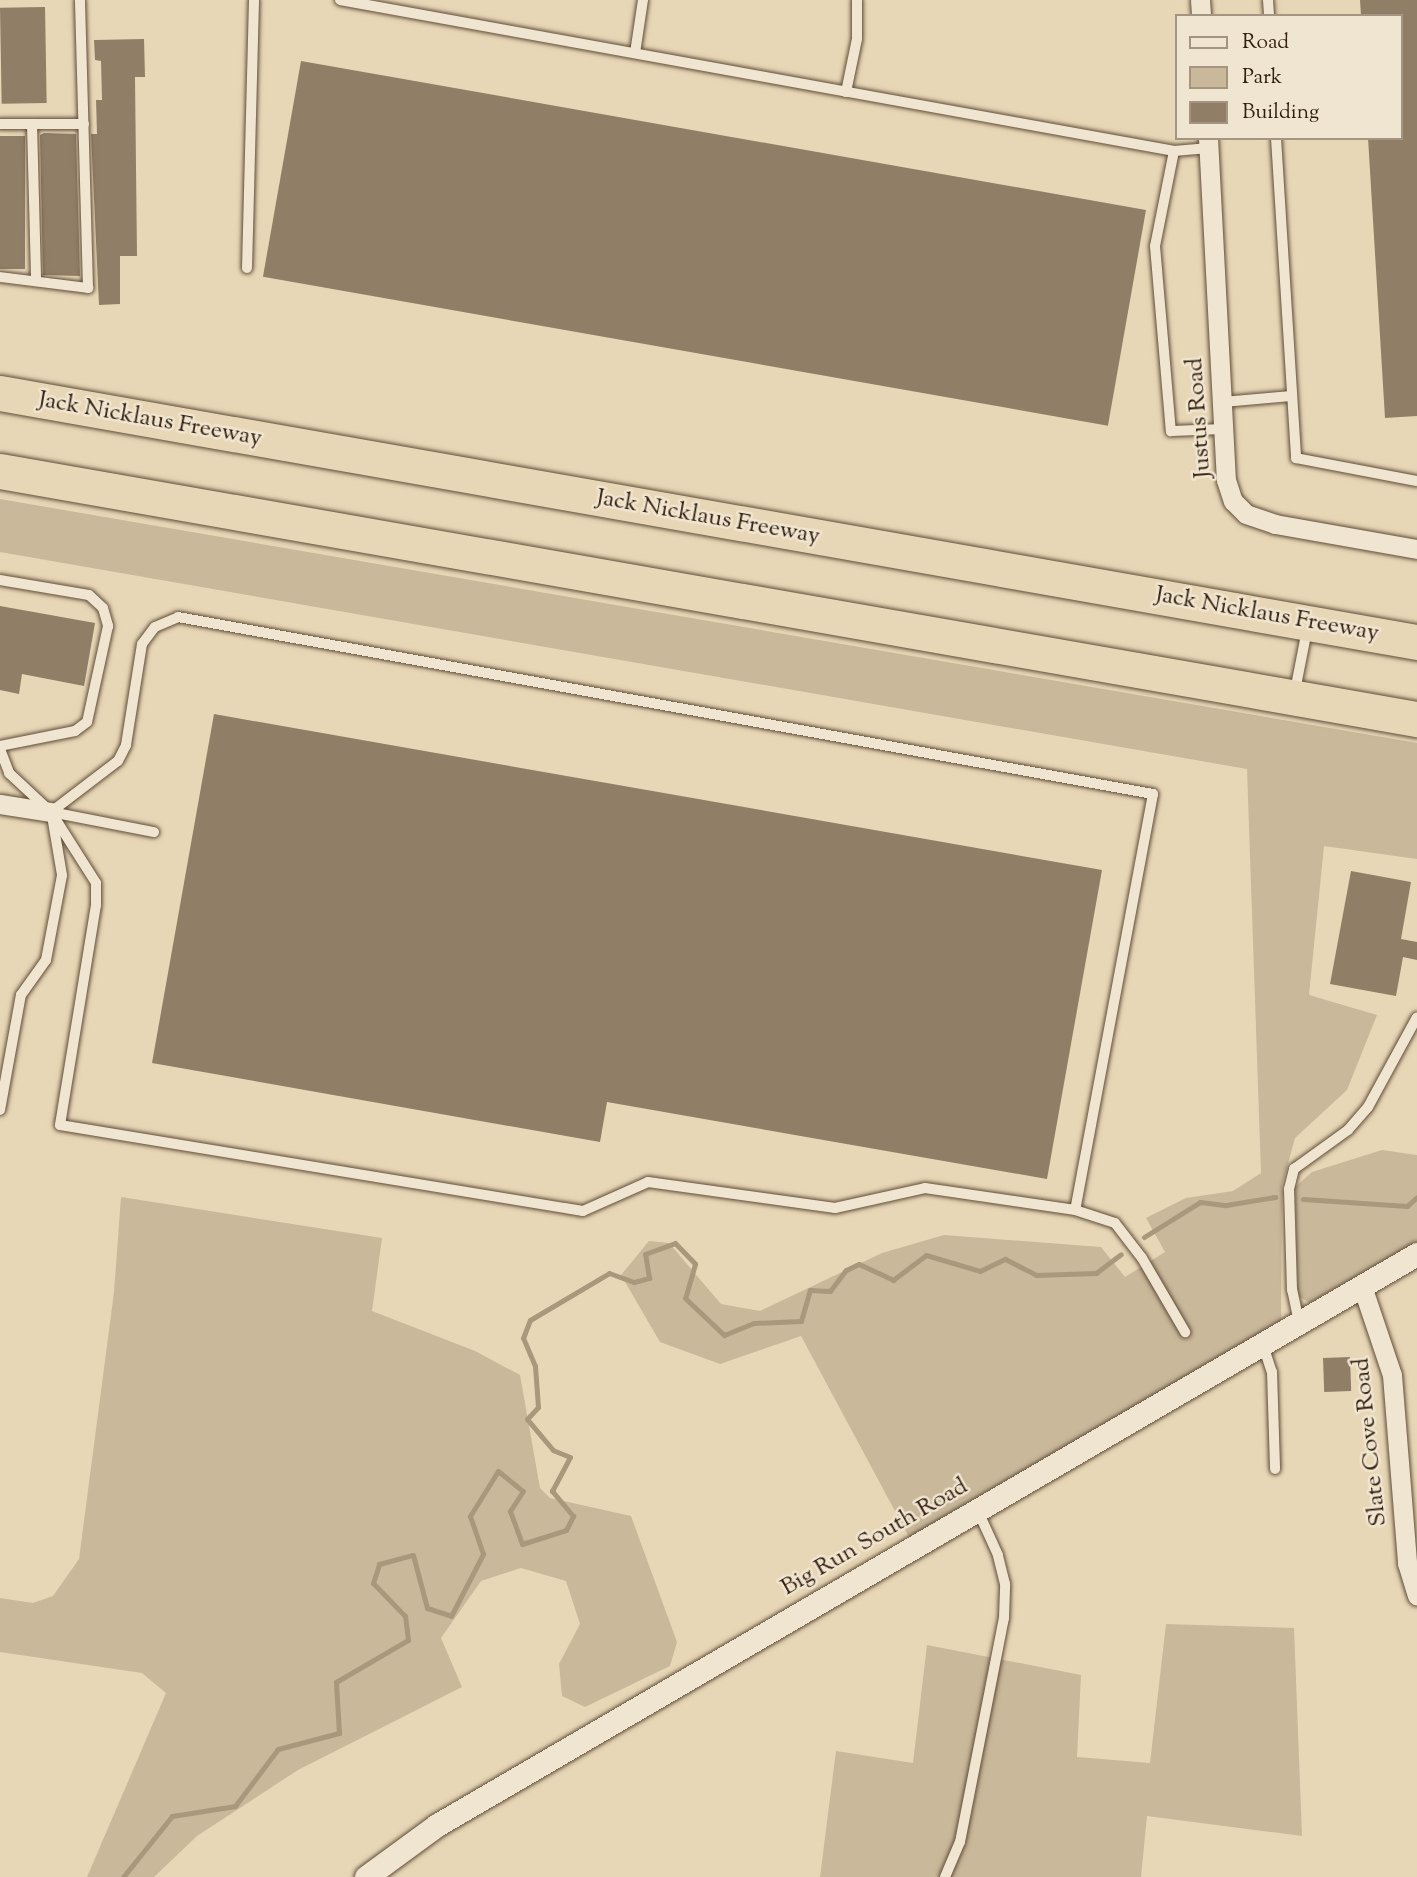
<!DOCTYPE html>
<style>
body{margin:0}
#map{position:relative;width:1417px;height:1877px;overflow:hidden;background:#e8d7b6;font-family:"Sorts Mill Goudy",serif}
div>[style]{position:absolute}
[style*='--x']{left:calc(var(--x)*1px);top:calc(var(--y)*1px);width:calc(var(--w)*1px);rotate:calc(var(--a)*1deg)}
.green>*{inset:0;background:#c9b89a}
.stream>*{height:5px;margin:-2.5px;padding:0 2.5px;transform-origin:2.5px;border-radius:2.5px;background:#aa987d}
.building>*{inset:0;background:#907e66;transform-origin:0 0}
.roads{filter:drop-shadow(0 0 2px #5f4c39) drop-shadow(0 0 2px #5f4c39)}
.service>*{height:10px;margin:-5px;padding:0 5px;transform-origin:5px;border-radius:5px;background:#f0e5d0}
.minor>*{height:19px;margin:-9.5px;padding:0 9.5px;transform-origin:9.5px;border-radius:9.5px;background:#f0e5d0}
.tertiary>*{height:23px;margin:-11.5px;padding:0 11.5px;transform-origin:11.5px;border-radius:11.5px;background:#f0e5d0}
.motorway>*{height:35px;margin:-17.5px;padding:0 17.5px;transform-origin:17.5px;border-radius:17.5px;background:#e8d7b6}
span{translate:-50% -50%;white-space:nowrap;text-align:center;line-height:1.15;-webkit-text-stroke:5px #f0e5d0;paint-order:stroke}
.street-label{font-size:24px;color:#311e0f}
.legend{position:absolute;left:1175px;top:14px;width:228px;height:126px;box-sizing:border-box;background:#f0e5d0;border:2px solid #a49583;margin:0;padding:9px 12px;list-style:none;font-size:21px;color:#311e0f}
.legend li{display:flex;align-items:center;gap:14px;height:35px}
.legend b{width:35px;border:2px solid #a49583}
</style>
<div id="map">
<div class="green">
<i style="clip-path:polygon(0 499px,1417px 743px,1417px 859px,1324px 846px,1309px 995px,1377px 1015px,1347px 1090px,1295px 1138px,1282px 1185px,1281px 1324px,910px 1539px,801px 1336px,720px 1364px,660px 1342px,621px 1275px,649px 1241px,669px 1243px,721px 1304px,760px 1311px,882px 1253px,944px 1235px,1101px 1247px,1125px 1277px,1165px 1252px,1146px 1218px,1186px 1198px,1233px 1191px,1261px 1173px,1247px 769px,0 552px)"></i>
<i style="clip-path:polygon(1382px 1150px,1417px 1155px,1417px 1243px,1310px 1303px,1298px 1296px,1295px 1187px,1312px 1172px)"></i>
<i style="clip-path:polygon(121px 1197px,382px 1238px,372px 1311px,475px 1351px,520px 1375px,540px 1488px,550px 1498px,631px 1516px,677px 1642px,670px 1666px,585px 1707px,562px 1696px,559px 1664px,580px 1624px,566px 1581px,521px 1568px,481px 1581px,441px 1638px,462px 1687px,298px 1770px,197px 1836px,154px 1877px,87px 1877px,166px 1693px,142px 1673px,0 1652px,0 1598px,33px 1603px,53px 1596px,79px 1559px,114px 1292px)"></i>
<i style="clip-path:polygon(1166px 1624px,1294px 1628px,1302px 1836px,1147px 1816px,1141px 1877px,820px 1877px,836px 1751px,913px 1763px,927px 1645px,1081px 1675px,1077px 1757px,1150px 1763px)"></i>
</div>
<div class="stream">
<i style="--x:1303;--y:1199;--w:104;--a:3.9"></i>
<i style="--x:1407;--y:1206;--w:13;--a:-42"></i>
<i style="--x:1144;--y:1237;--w:66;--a:-32"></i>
<i style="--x:1200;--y:1202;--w:26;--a:7"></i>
<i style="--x:1226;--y:1205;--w:50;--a:-9.3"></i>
<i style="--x:123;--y:1877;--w:78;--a:-51.2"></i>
<i style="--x:172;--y:1816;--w:64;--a:-9"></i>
<i style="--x:235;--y:1806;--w:71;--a:-53"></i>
<i style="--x:278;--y:1749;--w:63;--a:-14.7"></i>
<i style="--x:339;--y:1733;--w:51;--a:-93.4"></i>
<i style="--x:336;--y:1682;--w:83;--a:-30.3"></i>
<i style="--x:408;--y:1640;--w:24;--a:-97"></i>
<i style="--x:405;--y:1616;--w:46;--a:-134.1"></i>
<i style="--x:373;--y:1583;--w:20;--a:-72"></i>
<i style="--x:379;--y:1564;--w:35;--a:-15"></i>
<i style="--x:413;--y:1555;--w:55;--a:75.2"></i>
<i style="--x:427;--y:1608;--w:25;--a:18"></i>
<i style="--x:451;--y:1616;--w:70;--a:-62.7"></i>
<i style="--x:483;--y:1554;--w:40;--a:-108.9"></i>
<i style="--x:470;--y:1516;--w:53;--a:-58.1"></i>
<i style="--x:498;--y:1471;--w:32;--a:39"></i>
<i style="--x:523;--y:1491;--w:24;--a:123"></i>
<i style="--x:510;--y:1511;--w:35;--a:70"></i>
<i style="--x:522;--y:1544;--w:46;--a:-17.7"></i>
<i style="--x:566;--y:1530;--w:16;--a:-63"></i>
<i style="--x:573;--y:1516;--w:33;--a:-130"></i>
<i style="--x:552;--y:1491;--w:38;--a:-62"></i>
<i style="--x:570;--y:1457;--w:18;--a:-158"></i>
<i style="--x:553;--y:1450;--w:40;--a:-130"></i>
<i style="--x:527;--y:1419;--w:16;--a:-47"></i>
<i style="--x:538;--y:1407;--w:41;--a:-94.2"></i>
<i style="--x:535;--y:1366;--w:30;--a:-113"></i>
<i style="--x:523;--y:1338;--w:19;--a:-69"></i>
<i style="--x:530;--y:1320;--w:92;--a:-30.7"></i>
<i style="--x:609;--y:1273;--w:27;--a:20"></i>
<i style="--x:634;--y:1282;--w:16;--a:-15"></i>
<i style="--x:649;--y:1278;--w:24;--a:-99"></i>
<i style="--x:645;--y:1254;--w:32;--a:-20"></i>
<i style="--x:675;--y:1243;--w:29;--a:46"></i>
<i style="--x:695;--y:1264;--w:35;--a:106"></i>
<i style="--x:685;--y:1298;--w:54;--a:43.5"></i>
<i style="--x:724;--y:1335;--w:32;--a:-22"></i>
<i style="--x:754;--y:1323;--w:47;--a:-2.4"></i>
<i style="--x:801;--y:1321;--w:32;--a:-74"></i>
<i style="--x:810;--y:1290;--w:20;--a:3"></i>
<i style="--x:830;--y:1291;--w:26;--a:-53"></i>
<i style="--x:846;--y:1270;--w:14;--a:-25"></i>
<i style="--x:859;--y:1264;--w:38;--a:25"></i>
<i style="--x:893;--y:1280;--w:41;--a:-37.1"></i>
<i style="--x:926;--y:1255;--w:56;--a:16.5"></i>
<i style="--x:980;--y:1271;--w:28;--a:-26"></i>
<i style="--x:1005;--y:1259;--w:35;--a:27"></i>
<i style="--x:1036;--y:1275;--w:60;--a:-1.9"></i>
<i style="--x:1096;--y:1273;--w:31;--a:-37"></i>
</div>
<div class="building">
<i style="clip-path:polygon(1360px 0,1417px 0,1417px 416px,1385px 418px,1368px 138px,1401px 138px,1401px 16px,1361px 16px)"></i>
<i style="left:45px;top:7px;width:96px;height:45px;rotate:89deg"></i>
<i style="clip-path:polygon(144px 39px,145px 77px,135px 77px,137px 256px,120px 256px,120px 304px,99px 305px,91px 134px,97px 134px,96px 100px,102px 100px,101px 61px,95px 60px,94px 40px)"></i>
<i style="left:301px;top:61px;width:858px;height:219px;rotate:10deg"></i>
<i style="clip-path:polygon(44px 133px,76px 134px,80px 276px,43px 275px,40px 135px)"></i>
<i style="left:0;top:136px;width:25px;height:133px"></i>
<i style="clip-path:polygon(0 606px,95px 623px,84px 686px,22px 674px,19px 694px,0 690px)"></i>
<i style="clip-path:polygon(214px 714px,1102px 870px,1047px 1179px,607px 1102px,600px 1142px,152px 1063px)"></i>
<i style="clip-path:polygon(1351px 871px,1411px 882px,1401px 939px,1417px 942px,1417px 960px,1403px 957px,1396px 996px,1330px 984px)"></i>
<i style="left:1350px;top:1357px;width:34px;height:27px;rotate:88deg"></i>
</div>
<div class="roads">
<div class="service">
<i style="--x:340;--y:0;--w:848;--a:10.26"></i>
<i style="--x:1174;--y:151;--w:97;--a:101.3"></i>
<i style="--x:1155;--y:246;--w:186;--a:85.1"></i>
<i style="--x:1171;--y:431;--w:53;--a:-2.2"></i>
<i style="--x:1268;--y:0;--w:16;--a:86"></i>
<i style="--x:635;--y:53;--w:54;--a:-81.4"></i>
<i style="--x:846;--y:92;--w:54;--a:-78.3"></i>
<i style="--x:857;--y:39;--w:39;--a:-90"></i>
<i style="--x:0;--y:124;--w:84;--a:0"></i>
<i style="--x:32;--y:124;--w:157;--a:88.5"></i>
<i style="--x:1276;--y:138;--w:321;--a:86.4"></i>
<i style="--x:1296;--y:458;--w:123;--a:10.8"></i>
<i style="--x:1174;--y:151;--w:35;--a:-5"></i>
<i style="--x:247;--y:268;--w:268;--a:-88.5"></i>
<i style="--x:0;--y:277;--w:89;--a:7.1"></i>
<i style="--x:88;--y:288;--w:288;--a:-91.6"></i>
<i style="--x:1222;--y:402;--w:70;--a:-4.9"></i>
<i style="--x:0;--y:580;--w:90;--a:9.6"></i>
<i style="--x:89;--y:595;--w:19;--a:43"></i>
<i style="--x:103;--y:608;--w:19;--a:74"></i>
<i style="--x:108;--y:626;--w:98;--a:102.3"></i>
<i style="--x:87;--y:722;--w:15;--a:143"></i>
<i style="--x:75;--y:731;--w:76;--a:168.7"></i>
<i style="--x:1295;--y:691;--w:62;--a:-78.9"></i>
<i style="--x:0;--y:749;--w:26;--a:69"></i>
<i style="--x:9;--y:773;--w:57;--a:42.9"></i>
<i style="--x:51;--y:812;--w:84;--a:57.6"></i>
<i style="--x:96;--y:883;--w:22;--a:90"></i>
<i style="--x:96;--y:905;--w:223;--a:99.3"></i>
<i style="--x:60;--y:1125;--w:530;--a:9.34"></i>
<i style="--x:583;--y:1211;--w:71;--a:-24"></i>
<i style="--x:648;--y:1182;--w:189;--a:7.9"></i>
<i style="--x:835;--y:1208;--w:92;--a:-12.5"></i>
<i style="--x:925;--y:1188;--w:152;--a:8.3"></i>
<i style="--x:51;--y:812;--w:84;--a:-37.3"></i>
<i style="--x:118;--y:761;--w:18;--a:-63"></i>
<i style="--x:126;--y:745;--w:102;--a:-81"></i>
<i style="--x:142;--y:644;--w:21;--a:-53"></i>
<i style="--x:155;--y:627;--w:25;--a:-23"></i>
<i style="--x:178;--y:617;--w:991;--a:10.29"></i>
<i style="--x:1153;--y:794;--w:423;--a:100.6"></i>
<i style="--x:1075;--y:1210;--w:42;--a:18"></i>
<i style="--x:1115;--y:1223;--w:44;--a:52.4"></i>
<i style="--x:1142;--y:1258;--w:86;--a:59.8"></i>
<i style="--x:51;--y:812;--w:105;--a:11"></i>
<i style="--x:0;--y:1110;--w:117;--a:-79.7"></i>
<i style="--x:21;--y:995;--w:43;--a:-54.5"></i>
<i style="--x:46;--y:960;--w:86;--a:-79.3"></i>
<i style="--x:62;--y:875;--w:60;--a:-99.6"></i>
<i style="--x:1299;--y:1322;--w:33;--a:-102"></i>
<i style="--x:1292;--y:1290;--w:101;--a:-91.7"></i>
<i style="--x:1289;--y:1189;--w:21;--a:-76"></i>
<i style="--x:1294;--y:1169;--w:67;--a:-35.8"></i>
<i style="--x:1348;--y:1130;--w:30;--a:-49"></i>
<i style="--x:1368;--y:1107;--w:102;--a:-61.4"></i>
<i style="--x:1263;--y:1345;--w:28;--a:72"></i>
<i style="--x:1272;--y:1372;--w:97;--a:88.2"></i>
<i style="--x:945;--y:1877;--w:38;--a:-67"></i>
<i style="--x:960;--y:1842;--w:228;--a:-78.9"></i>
<i style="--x:1004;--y:1618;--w:34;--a:-88"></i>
<i style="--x:1005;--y:1584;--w:30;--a:-104"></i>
<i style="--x:998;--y:1555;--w:51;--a:-114.5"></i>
</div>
<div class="minor">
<i style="--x:1200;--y:0;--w:16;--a:86"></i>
<i style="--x:1208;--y:138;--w:342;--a:87"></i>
<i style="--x:1226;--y:480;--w:22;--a:72"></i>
<i style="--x:1233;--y:501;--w:18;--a:45"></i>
<i style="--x:1246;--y:514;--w:31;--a:19"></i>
<i style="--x:1275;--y:524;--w:144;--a:10"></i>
<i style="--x:0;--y:804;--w:52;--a:8.9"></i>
<i style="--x:1362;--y:1286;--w:94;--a:71.4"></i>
<i style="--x:1392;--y:1375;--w:189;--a:85.4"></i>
<i style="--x:1407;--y:1563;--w:34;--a:73"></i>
</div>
<div class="tertiary">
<i style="--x:366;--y:1877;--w:88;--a:-36.2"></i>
<i style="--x:437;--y:1825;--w:1134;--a:-30.23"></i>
</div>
<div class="motorway">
<i style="--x:0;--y:393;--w:1439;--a:9.97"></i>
<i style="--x:0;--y:471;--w:1439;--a:9.93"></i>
</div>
</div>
<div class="street-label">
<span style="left:1200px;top:418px;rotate:-94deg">Justus Road</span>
<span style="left:150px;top:420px;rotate:10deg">Jack Nicklaus Freeway</span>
<span style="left:708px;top:518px;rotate:10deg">Jack Nicklaus Freeway</span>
<span style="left:1267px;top:615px;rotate:10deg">Jack Nicklaus Freeway</span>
<span style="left:1371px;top:1442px;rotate:-96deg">Slate Cove Road</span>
<span style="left:875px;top:1538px;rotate:-30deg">Big Run South Road</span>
</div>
<ul class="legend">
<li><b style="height:9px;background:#f0e5d0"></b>Road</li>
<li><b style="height:19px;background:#c9b89a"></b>Park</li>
<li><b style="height:19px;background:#907e66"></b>Building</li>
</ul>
</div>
